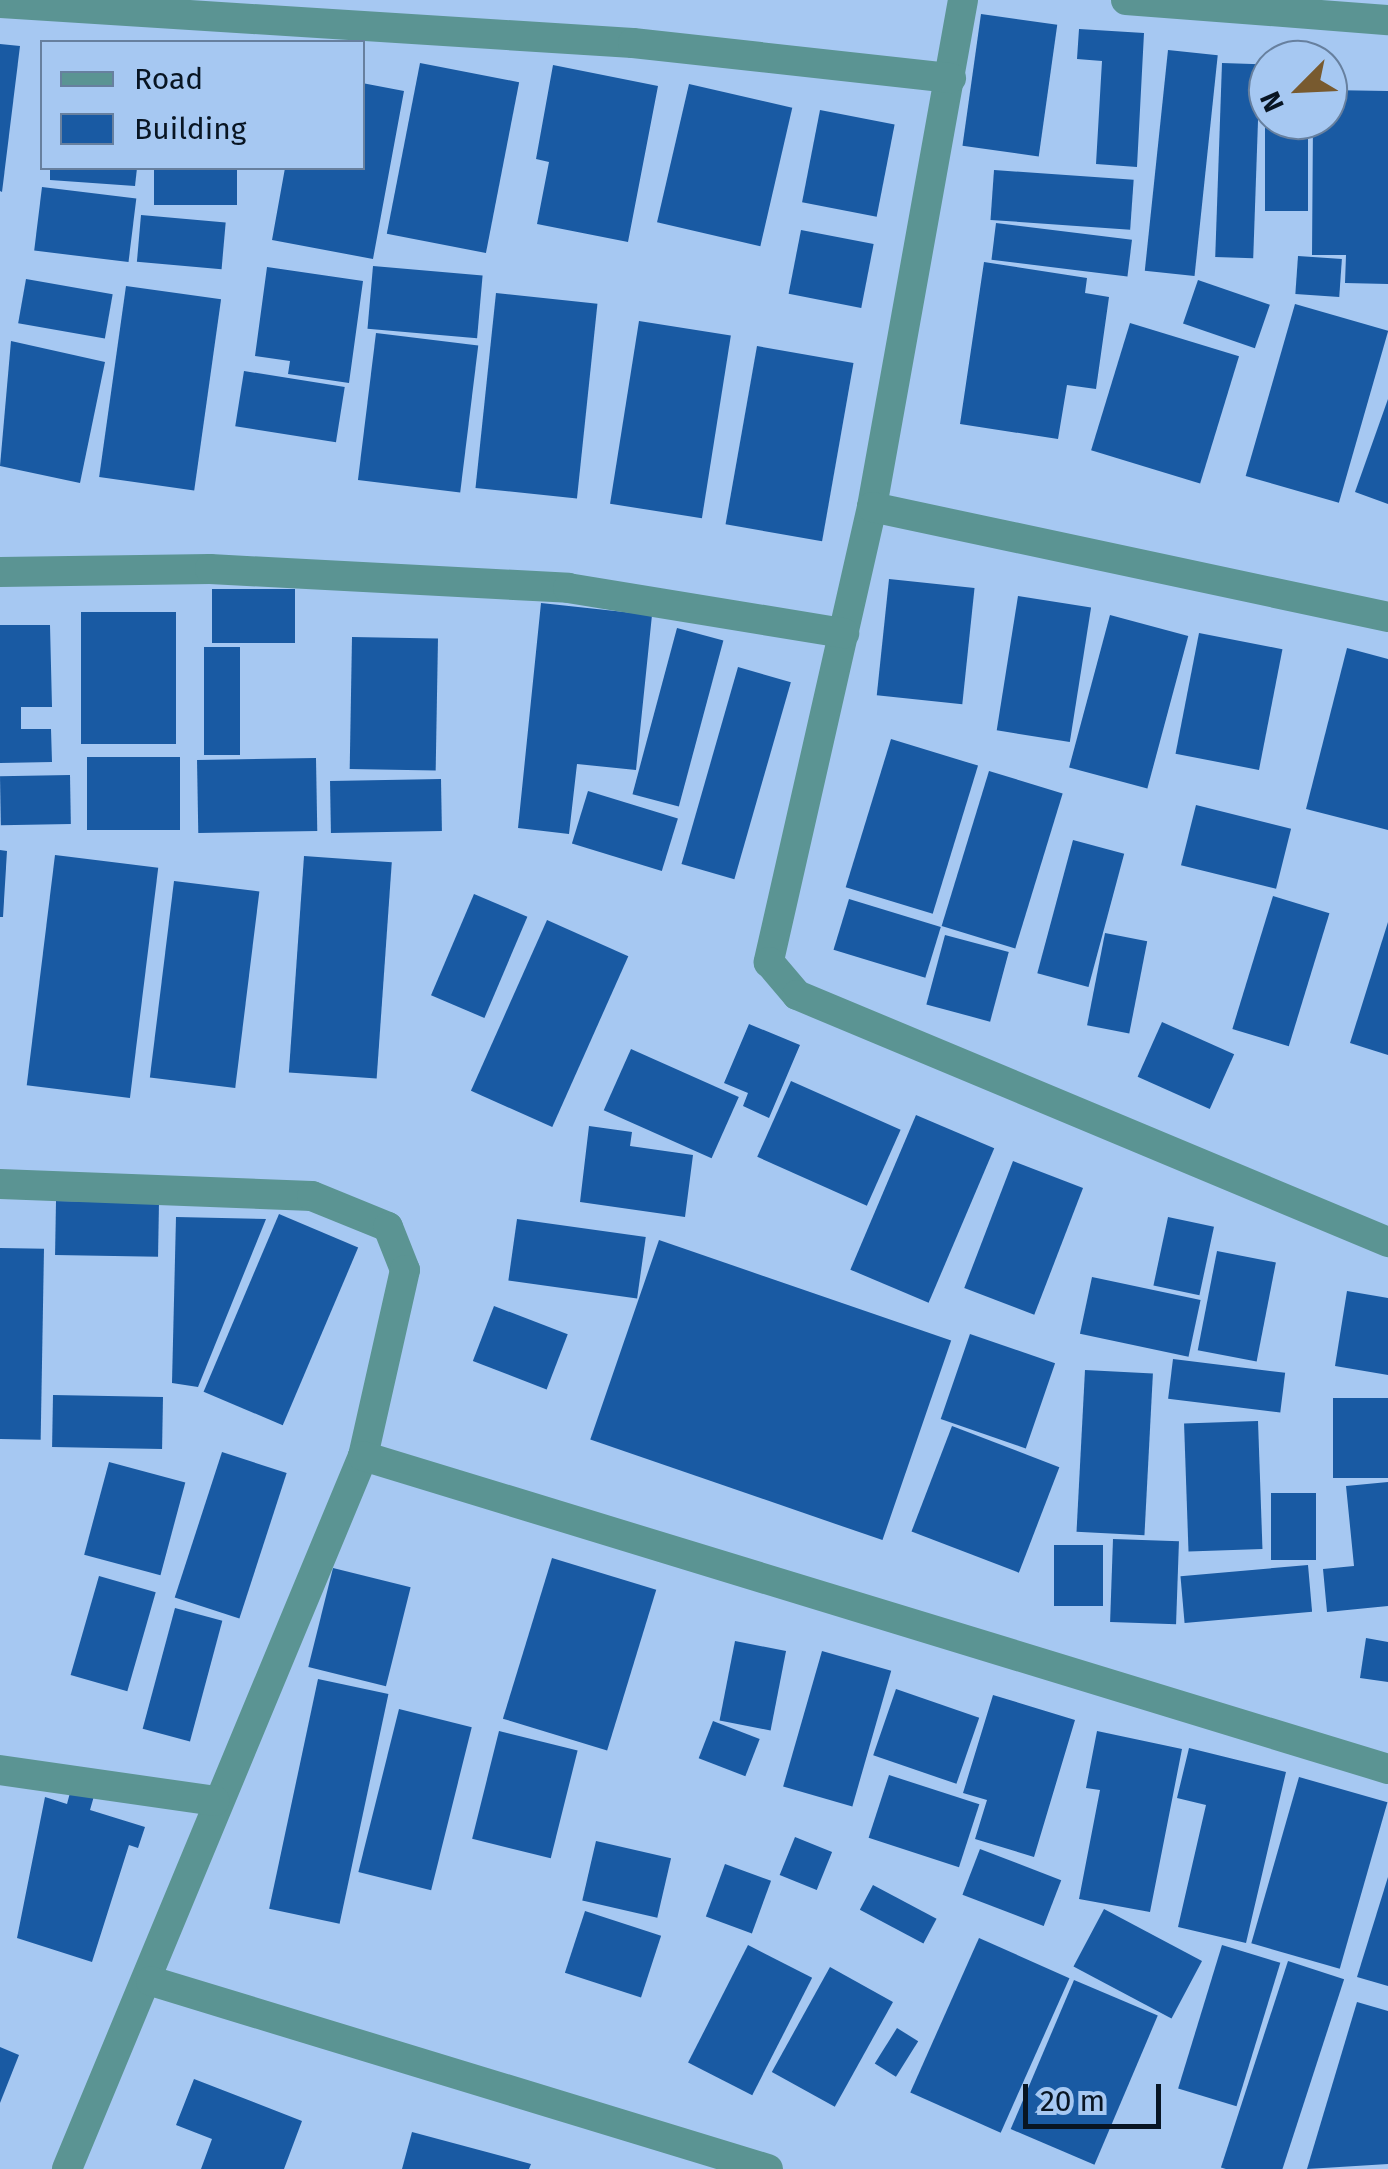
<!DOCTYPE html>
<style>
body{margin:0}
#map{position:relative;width:1388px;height:2169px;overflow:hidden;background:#a6c8f2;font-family:"Fira Sans",sans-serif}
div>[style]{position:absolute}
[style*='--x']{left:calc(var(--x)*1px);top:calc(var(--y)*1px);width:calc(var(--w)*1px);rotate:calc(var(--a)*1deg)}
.building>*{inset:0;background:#195aa3;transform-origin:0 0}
.minor>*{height:30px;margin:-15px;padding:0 15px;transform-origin:15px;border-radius:15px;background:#5b9493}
span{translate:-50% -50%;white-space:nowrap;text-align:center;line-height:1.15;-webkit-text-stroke:10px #a6c8f2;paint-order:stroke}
.legend{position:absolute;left:40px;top:40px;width:325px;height:130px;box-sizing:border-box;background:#a6c8f2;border:2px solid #67809f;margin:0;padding:12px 18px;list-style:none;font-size:30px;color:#081523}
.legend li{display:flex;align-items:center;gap:20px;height:50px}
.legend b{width:50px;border:2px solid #67809f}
.north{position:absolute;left:1248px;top:40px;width:100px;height:100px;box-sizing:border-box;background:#a6c8f2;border:2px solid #67809f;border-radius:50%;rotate:246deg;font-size:28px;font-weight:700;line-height:40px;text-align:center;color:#081523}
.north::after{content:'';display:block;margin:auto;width:35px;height:45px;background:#785a2f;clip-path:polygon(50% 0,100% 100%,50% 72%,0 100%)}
.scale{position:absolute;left:1023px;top:2084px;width:138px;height:45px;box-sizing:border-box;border:5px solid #081523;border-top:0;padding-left:12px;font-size:30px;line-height:35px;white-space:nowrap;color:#081523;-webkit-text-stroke:8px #a6c8f2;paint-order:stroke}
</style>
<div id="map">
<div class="building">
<i style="left:981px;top:14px;width:77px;height:133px;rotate:8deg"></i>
<i style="clip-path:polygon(1079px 29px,1144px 33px,1137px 167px,1096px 164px,1102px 61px,1077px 59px)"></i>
<i style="clip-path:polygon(0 44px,20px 46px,2px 192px,0 191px)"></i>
<i style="left:1168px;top:50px;width:50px;height:222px;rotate:6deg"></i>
<i style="left:420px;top:63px;width:101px;height:174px;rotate:11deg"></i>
<i style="left:1222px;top:63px;width:38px;height:194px;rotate:2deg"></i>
<i style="clip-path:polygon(553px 65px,658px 86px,628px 242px,537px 224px,549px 162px,536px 159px)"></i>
<i style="clip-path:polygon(362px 83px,404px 91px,373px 259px,272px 240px,285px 168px,362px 168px)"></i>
<i style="left:689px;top:84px;width:106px;height:142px;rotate:13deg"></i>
<i style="clip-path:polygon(1328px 90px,1388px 91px,1388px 284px,1345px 283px,1346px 255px,1312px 255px,1313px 120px,1328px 120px)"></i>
<i style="left:820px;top:110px;width:76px;height:94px;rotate:11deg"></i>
<i style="left:1265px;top:120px;width:43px;height:91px"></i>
<i style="clip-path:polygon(50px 168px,137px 168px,135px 186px,50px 180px)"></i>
<i style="left:154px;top:168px;width:83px;height:37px"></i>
<i style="left:994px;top:170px;width:140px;height:50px;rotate:4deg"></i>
<i style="left:42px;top:187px;width:95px;height:64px;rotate:7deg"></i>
<i style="left:141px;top:215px;width:85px;height:47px;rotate:5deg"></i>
<i style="left:996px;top:223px;width:137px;height:37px;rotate:7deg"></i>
<i style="left:801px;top:230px;width:74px;height:65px;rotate:11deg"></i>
<i style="left:1298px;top:256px;width:44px;height:38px;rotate:4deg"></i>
<i style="clip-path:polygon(984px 262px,1087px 278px,1085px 293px,1109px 297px,1096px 389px,1067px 385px,1058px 439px,960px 424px)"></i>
<i style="left:373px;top:266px;width:110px;height:63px;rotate:5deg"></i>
<i style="clip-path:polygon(267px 267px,363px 281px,349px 383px,288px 374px,290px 361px,255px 356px)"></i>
<i style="left:26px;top:279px;width:88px;height:45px;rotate:10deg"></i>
<i style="left:1198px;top:280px;width:76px;height:46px;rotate:19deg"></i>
<i style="left:126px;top:286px;width:96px;height:193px;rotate:8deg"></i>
<i style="left:496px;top:293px;width:102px;height:196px;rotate:6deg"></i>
<i style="left:1295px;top:304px;width:97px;height:179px;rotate:16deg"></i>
<i style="left:639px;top:321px;width:93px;height:185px;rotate:9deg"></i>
<i style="left:1130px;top:323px;width:114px;height:133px;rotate:17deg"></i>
<i style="left:376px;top:333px;width:103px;height:148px;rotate:7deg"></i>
<i style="clip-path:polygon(11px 341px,105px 362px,80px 483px,0 466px)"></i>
<i style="left:757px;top:346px;width:98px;height:181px;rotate:10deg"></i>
<i style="left:244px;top:371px;width:102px;height:56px;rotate:9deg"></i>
<i style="clip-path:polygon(1388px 399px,1388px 504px,1355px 492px)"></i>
<i style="left:889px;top:579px;width:86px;height:117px;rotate:6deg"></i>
<i style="left:212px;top:589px;width:83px;height:54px"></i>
<i style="left:1018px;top:596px;width:74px;height:136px;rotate:9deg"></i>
<i style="clip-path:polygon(541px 603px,652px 615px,636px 770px,577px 764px,569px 834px,518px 828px)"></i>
<i style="left:81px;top:612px;width:95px;height:132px"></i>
<i style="left:1110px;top:615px;width:81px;height:158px;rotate:15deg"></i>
<i style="clip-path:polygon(0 625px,50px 625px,52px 707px,21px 707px,21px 729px,51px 729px,52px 762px,0 763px)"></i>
<i style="left:677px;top:628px;width:48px;height:172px;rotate:15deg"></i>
<i style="left:1199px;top:633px;width:85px;height:123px;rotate:11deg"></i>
<i style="left:352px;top:637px;width:86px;height:132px;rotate:1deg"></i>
<i style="left:204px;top:647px;width:36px;height:108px"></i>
<i style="clip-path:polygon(1347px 648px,1388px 659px,1388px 830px,1306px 809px)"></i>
<i style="left:738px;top:667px;width:55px;height:205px;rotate:16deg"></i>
<i style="left:891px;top:739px;width:91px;height:155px;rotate:17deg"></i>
<i style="left:180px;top:757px;width:73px;height:93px;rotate:90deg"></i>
<i style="left:316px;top:758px;width:73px;height:119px;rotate:89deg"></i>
<i style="left:989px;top:771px;width:77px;height:162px;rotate:17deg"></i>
<i style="left:70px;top:775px;width:49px;height:70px;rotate:89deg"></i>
<i style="left:441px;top:779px;width:52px;height:111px;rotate:89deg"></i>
<i style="left:588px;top:791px;width:94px;height:55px;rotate:17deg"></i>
<i style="left:1196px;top:805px;width:98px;height:62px;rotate:14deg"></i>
<i style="left:1073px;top:840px;width:53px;height:138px;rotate:15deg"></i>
<i style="clip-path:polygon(0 850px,7px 851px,3px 917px,0 917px)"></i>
<i style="left:55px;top:855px;width:104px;height:232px;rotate:7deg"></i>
<i style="left:304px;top:856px;width:88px;height:217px;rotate:4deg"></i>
<i style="left:174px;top:881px;width:86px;height:198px;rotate:7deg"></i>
<i style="left:474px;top:894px;width:58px;height:110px;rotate:23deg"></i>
<i style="left:1273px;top:896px;width:59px;height:139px;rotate:17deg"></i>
<i style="left:849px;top:899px;width:96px;height:53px;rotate:17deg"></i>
<i style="left:547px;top:920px;width:89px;height:187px;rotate:24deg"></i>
<i style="clip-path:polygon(1388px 922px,1388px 1055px,1350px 1043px)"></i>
<i style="left:1105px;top:933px;width:43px;height:94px;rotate:11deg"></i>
<i style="left:945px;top:935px;width:66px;height:72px;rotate:15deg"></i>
<i style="left:1162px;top:1022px;width:79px;height:60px;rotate:24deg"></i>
<i style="clip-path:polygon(749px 1024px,800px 1045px,769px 1118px,743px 1106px,748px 1093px,724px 1083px)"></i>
<i style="left:631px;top:1049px;width:118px;height:67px;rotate:24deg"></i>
<i style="left:791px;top:1081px;width:120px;height:83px;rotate:24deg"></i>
<i style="left:916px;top:1115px;width:85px;height:168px;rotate:23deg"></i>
<i style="clip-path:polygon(589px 1126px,632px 1132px,630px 1146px,693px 1155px,685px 1217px,580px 1202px)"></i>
<i style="left:1013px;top:1161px;width:75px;height:136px;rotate:21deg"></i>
<i style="left:56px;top:1201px;width:103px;height:54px;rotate:1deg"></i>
<i style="left:279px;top:1214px;width:86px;height:193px;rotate:23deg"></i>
<i style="clip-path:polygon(176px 1217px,266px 1219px,198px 1387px,172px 1383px)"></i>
<i style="left:1168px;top:1217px;width:47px;height:70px;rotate:12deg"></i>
<i style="left:517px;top:1219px;width:130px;height:62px;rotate:8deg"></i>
<i style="left:659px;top:1240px;width:309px;height:211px;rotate:19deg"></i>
<i style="left:0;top:1248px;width:44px;height:191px;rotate:1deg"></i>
<i style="left:1217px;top:1251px;width:60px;height:101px;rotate:11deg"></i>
<i style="left:1092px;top:1277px;width:111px;height:58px;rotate:12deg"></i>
<i style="clip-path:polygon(1347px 1291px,1388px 1298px,1388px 1375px,1335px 1366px)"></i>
<i style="left:494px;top:1306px;width:79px;height:59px;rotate:21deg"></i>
<i style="left:970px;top:1334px;width:90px;height:90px;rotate:19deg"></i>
<i style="left:1173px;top:1359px;width:113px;height:40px;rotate:7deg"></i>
<i style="left:1085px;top:1370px;width:68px;height:162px;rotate:3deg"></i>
<i style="left:53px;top:1395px;width:110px;height:52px;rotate:1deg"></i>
<i style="left:1388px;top:1398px;width:80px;height:55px;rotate:90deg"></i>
<i style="left:1258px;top:1421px;width:128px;height:74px;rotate:88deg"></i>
<i style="left:952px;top:1426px;width:115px;height:113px;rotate:21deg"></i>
<i style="left:222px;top:1452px;width:68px;height:153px;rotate:18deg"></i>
<i style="left:109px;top:1462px;width:79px;height:96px;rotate:15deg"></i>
<i style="clip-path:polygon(1388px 1482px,1388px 1606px,1327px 1612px,1323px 1569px,1354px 1566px,1346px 1486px)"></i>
<i style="left:1271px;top:1493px;width:45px;height:67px"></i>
<i style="left:1113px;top:1539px;width:66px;height:83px;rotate:2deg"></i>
<i style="left:1054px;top:1545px;width:49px;height:61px"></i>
<i style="left:552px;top:1558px;width:109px;height:168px;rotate:17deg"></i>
<i style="left:1308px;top:1565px;width:47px;height:128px;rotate:85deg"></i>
<i style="left:333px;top:1568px;width:80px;height:102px;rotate:14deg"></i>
<i style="left:99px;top:1576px;width:59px;height:103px;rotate:16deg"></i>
<i style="left:175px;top:1608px;width:49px;height:125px;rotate:15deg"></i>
<i style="clip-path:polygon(1366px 1638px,1388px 1642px,1388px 1682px,1360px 1678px)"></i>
<i style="left:735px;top:1641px;width:52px;height:81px;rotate:11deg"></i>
<i style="left:822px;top:1651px;width:72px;height:141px;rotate:16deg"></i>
<i style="left:318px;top:1679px;width:72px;height:235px;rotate:12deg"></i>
<i style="left:896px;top:1689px;width:88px;height:70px;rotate:19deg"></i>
<i style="clip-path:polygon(993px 1695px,1075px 1720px,1034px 1857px,975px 1839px,987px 1800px,963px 1793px)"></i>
<i style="left:399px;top:1709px;width:75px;height:168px;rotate:14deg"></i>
<i style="left:713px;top:1721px;width:50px;height:40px;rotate:21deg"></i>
<i style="left:499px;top:1731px;width:81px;height:111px;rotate:14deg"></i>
<i style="clip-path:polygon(1097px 1731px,1182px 1749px,1150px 1912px,1079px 1899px,1100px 1790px,1086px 1788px)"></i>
<i style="clip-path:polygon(1189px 1748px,1286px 1772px,1246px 1943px,1178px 1927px,1206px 1805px,1177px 1798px)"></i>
<i style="left:889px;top:1775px;width:95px;height:66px;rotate:18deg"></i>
<i style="left:1299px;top:1777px;width:92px;height:173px;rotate:16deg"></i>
<i style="clip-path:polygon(71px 1789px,94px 1796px,90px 1810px,145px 1827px,138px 1848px,129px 1845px,92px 1962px,17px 1938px,45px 1797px,67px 1804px)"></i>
<i style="left:795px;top:1837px;width:40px;height:41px;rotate:22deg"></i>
<i style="left:596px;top:1841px;width:77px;height:61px;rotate:13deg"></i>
<i style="left:980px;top:1849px;width:87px;height:49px;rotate:21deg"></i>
<i style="left:725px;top:1864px;width:49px;height:56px;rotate:20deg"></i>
<i style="clip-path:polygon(1388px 1877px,1388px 1986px,1357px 1977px)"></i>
<i style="left:873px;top:1885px;width:72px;height:28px;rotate:28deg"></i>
<i style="left:1104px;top:1909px;width:111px;height:65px;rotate:28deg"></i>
<i style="left:585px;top:1911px;width:80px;height:65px;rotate:18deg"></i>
<i style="left:979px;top:1938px;width:99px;height:169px;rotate:24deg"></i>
<i style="left:748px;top:1945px;width:72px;height:132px;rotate:27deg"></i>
<i style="left:1222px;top:1945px;width:61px;height:150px;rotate:17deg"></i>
<i style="left:1288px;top:1961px;width:59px;height:217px;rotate:18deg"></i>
<i style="left:830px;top:1967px;width:72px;height:120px;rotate:29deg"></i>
<i style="left:1074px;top:1980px;width:91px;height:162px;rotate:23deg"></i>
<i style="clip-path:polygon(1357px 2002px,1388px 2011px,1388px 2164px,1307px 2169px)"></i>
<i style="left:897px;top:2028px;width:25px;height:42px;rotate:32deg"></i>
<i style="clip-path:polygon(0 2047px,19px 2055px,0 2103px)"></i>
<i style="clip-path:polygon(194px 2079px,302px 2121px,284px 2169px,201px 2169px,212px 2139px,176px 2125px)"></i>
<i style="clip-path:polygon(412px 2132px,531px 2164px,529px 2169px,402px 2169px)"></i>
</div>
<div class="minor">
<i style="--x:963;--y:0;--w:515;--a:100.18"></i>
<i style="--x:872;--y:507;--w:467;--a:102.8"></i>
<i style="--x:769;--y:962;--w:43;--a:49.7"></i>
<i style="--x:797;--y:995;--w:641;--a:22.68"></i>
<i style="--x:1126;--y:0;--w:263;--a:4.4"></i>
<i style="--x:0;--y:3;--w:634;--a:3.62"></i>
<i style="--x:633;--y:43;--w:320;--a:6.3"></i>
<i style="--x:872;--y:507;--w:528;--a:12.03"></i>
<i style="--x:0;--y:572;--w:210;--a:-0.8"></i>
<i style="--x:210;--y:569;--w:359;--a:3"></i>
<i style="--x:568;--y:588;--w:280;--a:9.3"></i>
<i style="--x:0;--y:1184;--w:312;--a:2.2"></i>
<i style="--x:312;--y:1196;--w:82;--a:22.2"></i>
<i style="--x:388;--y:1227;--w:46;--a:68.4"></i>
<i style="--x:405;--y:1270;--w:191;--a:102.7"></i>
<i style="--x:363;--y:1456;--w:772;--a:112.55"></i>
<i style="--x:363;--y:1456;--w:1072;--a:16.98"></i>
<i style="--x:0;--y:1770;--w:217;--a:8.2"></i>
<i style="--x:151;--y:1981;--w:645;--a:16.95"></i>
</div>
<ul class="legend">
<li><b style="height:12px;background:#5b9493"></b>Road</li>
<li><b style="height:28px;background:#195aa3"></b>Building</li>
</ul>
<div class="north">N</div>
<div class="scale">20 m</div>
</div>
